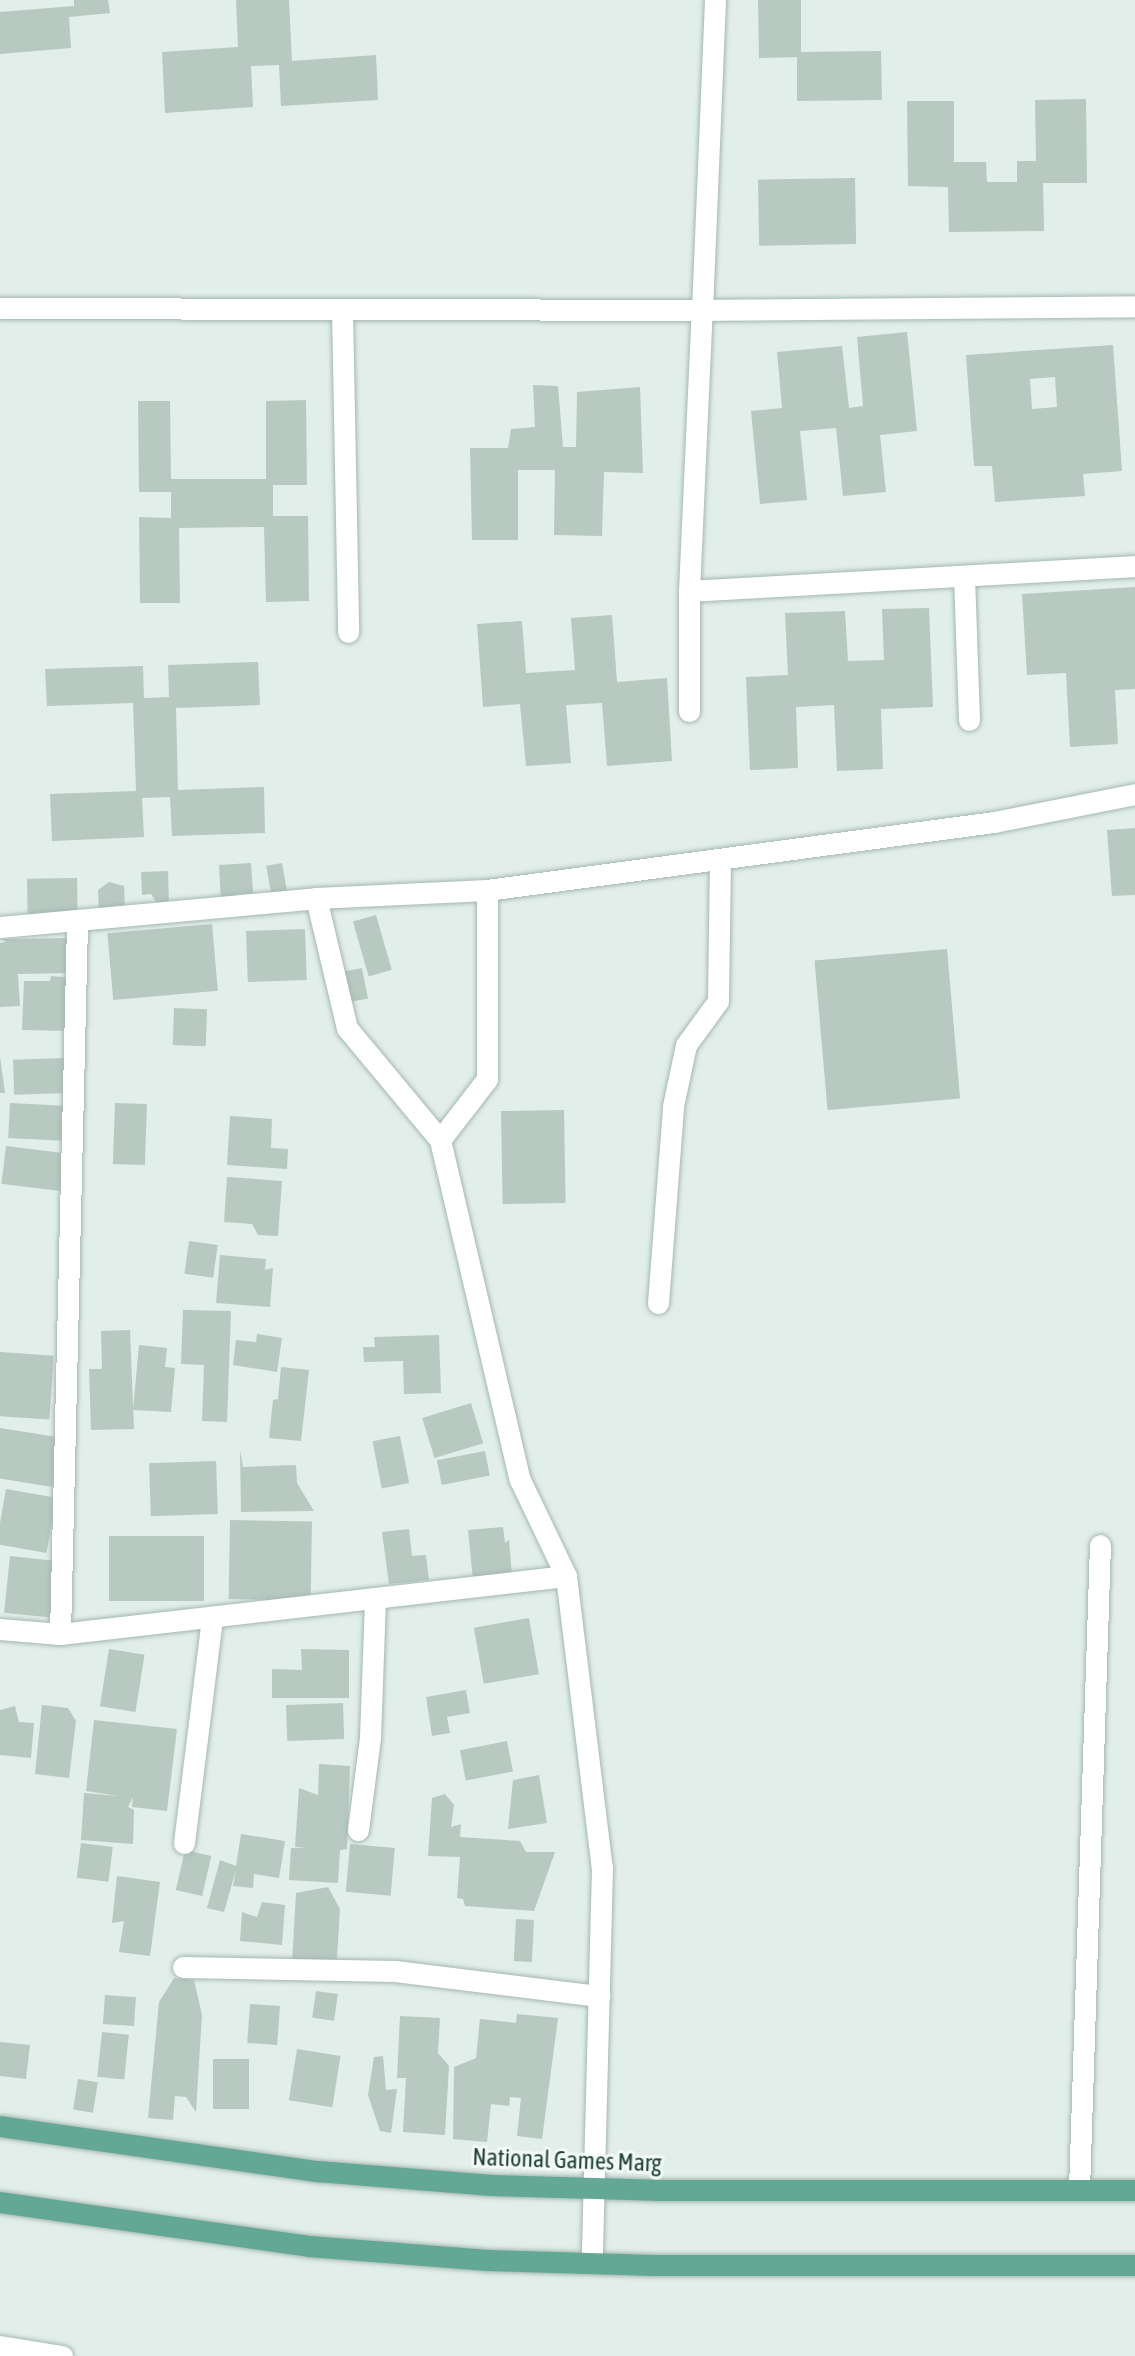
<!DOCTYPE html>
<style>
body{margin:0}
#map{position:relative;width:1135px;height:2356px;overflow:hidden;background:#e2eee9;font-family:"Asap Condensed",sans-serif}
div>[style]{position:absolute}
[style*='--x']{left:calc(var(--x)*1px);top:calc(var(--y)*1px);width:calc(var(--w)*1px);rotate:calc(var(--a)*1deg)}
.building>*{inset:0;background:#b7c9c1;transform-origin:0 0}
.roads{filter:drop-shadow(0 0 2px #a4b7b0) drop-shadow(0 0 2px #a4b7b0)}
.service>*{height:21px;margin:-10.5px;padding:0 10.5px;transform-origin:10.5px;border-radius:10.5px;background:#fff}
.minor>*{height:21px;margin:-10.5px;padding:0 10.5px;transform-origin:10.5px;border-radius:10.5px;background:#fff}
.primary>*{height:21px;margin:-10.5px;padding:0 10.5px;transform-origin:10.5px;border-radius:10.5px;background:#62a895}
span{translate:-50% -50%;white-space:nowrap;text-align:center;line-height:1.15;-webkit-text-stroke:6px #f3faf6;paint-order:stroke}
.street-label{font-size:24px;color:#204138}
</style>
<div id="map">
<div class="building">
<i style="clip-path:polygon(74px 0,108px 0,110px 13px,69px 17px,71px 48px,0 54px,0 12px,74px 6px)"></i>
<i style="clip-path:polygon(236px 0,289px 0,292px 61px,376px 55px,378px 100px,281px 106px,279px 65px,251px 66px,253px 107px,165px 113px,162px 52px,238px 47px)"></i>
<i style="clip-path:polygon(758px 0,801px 0,801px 52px,881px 51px,882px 100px,797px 101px,797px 57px,759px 58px)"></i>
<i style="clip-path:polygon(1086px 99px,1087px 183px,1043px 183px,1044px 231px,949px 232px,948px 187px,908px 186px,907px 101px,954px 101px,954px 162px,986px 162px,987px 182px,1017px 182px,1017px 161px,1036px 161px,1035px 100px)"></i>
<i style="left:855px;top:178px;width:66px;height:97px;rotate:89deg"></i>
<i style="clip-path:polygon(907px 332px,917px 431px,880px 435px,886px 492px,843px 496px,836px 428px,800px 431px,807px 500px,760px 504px,751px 411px,782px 408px,777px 352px,842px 346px,849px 408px,863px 406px,857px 337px)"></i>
<i style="clip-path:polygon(evenodd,1113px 345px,1122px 471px,1083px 474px,1085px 496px,995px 502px,992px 466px,974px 466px,966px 355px,1113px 345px,1055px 377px,1057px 407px,1032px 409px,1030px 379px,1055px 377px)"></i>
<i style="clip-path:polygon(533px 385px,558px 386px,563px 447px,576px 447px,577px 392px,640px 387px,643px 473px,604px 472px,602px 536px,554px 535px,555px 470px,518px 470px,518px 540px,472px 540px,470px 448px,508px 448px,511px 429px,535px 427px)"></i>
<i style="clip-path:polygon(306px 400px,307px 485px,273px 485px,273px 516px,308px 516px,309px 601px,266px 602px,264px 527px,179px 528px,180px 603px,140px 603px,139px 517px,171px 518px,171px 492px,139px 492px,138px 401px,170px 401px,171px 479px,266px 479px,266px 401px)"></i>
<i style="clip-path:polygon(1135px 587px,1135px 689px,1115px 690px,1118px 744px,1070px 747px,1066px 673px,1027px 675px,1022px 594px)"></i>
<i style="clip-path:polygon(929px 608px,933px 707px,881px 709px,883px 769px,837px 771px,834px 705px,796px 707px,798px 768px,750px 770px,746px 677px,788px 675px,785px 613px,845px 611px,848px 661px,884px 660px,882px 609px)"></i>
<i style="clip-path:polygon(612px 615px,617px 682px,667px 678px,672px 761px,607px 766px,602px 703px,566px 705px,571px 763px,526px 766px,520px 704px,483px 707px,477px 624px,522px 621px,526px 673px,575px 670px,571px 618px)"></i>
<i style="clip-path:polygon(258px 662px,260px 705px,176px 708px,178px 790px,264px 787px,265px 833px,172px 836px,170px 797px,142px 798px,144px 837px,52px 841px,50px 794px,136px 791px,133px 703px,47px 706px,45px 669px,143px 666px,144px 698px,169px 697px,168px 665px)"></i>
<i style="clip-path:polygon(1135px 828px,1135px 895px,1112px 896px,1107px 830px)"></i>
<i style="clip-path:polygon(251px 863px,253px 893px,237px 894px,234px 902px,221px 903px,219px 865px)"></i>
<i style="left:282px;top:863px;width:29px;height:16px;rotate:80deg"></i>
<i style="clip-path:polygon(168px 871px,169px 903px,157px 903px,151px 894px,142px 895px,141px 872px)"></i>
<i style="left:77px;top:878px;width:45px;height:50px;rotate:89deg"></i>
<i style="clip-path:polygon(109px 882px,124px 886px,125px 912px,99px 913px,98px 890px)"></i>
<i style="left:376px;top:915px;width:57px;height:24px;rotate:74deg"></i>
<i style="left:212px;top:924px;width:67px;height:105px;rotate:85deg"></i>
<i style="left:305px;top:929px;width:51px;height:59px;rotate:88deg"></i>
<i style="clip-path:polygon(70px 938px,70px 973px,18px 974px,20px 1006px,0 1007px,0 943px,6px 942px,2px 939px)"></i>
<i style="left:947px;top:949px;width:150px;height:133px;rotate:85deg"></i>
<i style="left:362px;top:968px;width:31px;height:26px;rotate:79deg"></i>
<i style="clip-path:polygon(51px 976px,73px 978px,72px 1031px,22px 1030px,24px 981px,50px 981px)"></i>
<i style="left:174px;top:1008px;width:33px;height:37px;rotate:2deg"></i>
<i style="clip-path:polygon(0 1057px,5px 1093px,0 1093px)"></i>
<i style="left:66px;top:1058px;width:35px;height:53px;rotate:88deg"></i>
<i style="left:10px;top:1103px;width:54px;height:35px;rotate:3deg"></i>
<i style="left:115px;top:1103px;width:32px;height:61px;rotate:2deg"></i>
<i style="left:564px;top:1110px;width:93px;height:63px;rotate:89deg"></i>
<i style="clip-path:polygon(230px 1116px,272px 1119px,271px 1148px,288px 1149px,287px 1169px,227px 1165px)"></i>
<i style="left:6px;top:1146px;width:59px;height:38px;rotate:7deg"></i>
<i style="clip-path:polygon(227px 1177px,282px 1181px,278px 1236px,258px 1235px,252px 1224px,224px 1222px)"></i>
<i style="left:189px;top:1241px;width:29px;height:33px;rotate:8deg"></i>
<i style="clip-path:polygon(220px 1255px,266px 1259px,265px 1270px,273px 1268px,270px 1307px,216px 1303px)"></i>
<i style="clip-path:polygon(183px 1310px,231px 1311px,227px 1422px,202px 1421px,204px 1365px,181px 1364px)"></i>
<i style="clip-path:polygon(130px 1330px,134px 1429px,91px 1430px,89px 1369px,102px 1369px,101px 1331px)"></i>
<i style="clip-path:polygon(257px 1334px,282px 1338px,277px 1372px,233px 1365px,236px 1340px,256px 1342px)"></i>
<i style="clip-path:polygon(439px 1335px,441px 1393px,404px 1394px,403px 1361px,364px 1362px,363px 1347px,375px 1347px,374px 1337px)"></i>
<i style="clip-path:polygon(139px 1345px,167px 1348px,165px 1367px,175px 1368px,171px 1412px,133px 1410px)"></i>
<i style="left:0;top:1352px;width:54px;height:64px;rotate:4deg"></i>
<i style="clip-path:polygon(281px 1367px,309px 1370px,301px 1441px,269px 1438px,273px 1400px,278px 1399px)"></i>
<i style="left:471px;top:1403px;width:42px;height:51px;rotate:73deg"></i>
<i style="left:0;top:1428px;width:61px;height:50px;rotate:9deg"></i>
<i style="left:400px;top:1436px;width:48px;height:28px;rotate:79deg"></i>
<i style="clip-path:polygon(240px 1450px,243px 1467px,296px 1465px,297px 1483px,314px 1511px,241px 1512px)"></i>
<i style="left:485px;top:1451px;width:25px;height:49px;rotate:79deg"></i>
<i style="left:216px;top:1461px;width:53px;height:67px;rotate:88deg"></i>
<i style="left:6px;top:1489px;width:51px;height:56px;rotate:10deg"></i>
<i style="left:230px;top:1520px;width:82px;height:79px;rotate:1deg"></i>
<i style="clip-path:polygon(503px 1527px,505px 1543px,509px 1540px,512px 1576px,473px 1580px,468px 1530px)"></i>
<i style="clip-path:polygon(409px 1529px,412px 1556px,426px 1555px,429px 1580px,389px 1584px,382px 1532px)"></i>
<i style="left:109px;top:1536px;width:95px;height:65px"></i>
<i style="left:10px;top:1556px;width:47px;height:57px;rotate:6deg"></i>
<i style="left:529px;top:1618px;width:57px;height:56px;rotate:80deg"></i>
<i style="left:109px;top:1649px;width:36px;height:58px;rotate:9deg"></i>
<i style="clip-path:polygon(301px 1649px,349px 1650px,349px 1698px,272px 1698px,272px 1669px,302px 1670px)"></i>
<i style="clip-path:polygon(466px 1690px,470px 1713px,447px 1717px,450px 1733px,432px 1736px,426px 1697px)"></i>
<i style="left:343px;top:1703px;width:36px;height:57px;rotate:88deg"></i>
<i style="clip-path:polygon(42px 1705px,68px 1708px,76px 1721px,69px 1778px,35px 1774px)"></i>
<i style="clip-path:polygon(15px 1706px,19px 1722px,34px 1723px,31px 1758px,0 1755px,0 1710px)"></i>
<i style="clip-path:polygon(94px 1720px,177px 1729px,167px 1811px,132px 1807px,133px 1797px,128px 1807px,134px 1810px,133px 1844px,81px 1840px,84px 1793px,119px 1796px,86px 1791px)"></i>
<i style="left:507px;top:1741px;width:31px;height:48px;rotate:79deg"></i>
<i style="clip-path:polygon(319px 1764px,350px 1766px,347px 1849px,340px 1850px,338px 1883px,289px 1880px,291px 1848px,307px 1848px,295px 1847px,299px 1788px,318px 1795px)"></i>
<i style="clip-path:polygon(539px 1775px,547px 1823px,508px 1829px,513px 1780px)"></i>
<i style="clip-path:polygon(445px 1794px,454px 1805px,451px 1827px,461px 1824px,460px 1837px,520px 1841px,526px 1852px,555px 1852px,534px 1911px,465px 1906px,463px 1899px,457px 1898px,460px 1857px,428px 1856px,432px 1798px)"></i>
<i style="clip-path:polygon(241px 1834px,285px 1841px,279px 1878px,254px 1874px,253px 1888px,233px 1886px,236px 1870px,224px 1912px,207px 1908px,220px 1860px,236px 1866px)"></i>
<i style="left:81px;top:1843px;width:32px;height:35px;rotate:7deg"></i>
<i style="left:350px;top:1844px;width:45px;height:48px;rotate:5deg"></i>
<i style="left:185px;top:1850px;width:27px;height:41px;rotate:13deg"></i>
<i style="clip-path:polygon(117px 1876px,160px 1882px,150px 1956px,119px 1952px,124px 1921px,112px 1923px)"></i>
<i style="clip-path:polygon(328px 1887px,340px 1909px,336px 1975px,292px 1963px,296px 1893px)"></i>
<i style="clip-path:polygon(262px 1902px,285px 1905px,282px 1945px,240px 1941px,242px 1912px,257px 1917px)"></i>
<i style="left:534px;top:1920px;width:42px;height:18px;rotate:93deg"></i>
<i style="clip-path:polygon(174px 1978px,194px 1980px,202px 2015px,196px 2112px,186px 2097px,175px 2096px,173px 2120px,148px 2118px,159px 2002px)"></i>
<i style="left:316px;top:1991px;width:22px;height:27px;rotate:8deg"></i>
<i style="left:105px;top:1995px;width:31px;height:29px;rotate:4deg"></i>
<i style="left:250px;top:2004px;width:30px;height:39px;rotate:4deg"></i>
<i style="clip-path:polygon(517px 2014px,558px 2018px,542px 2139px,517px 2136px,521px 2098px,510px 2097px,509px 2106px,491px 2104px,487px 2142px,453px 2139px,454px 2067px,476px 2058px,480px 2019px,516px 2023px)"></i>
<i style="clip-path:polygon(400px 2016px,440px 2018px,438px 2053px,449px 2066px,445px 2135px,403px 2132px,406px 2078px,397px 2078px)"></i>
<i style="left:102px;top:2032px;width:27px;height:45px;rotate:6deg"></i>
<i style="clip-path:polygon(0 2042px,30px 2045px,26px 2079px,0 2076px)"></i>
<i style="left:297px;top:2049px;width:44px;height:52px;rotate:9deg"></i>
<i style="clip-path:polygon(383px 2056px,386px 2090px,397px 2089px,391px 2133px,380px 2131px,368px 2095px,374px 2057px)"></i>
<i style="left:213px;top:2059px;width:36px;height:50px"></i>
<i style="left:78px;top:2079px;width:20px;height:31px;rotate:9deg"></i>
</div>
<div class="roads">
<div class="service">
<i style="--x:342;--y:309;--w:323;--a:88.9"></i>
<i style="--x:1079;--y:2190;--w:645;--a:-88.14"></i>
<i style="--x:0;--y:2346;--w:63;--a:9.2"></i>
</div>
<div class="minor">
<i style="--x:0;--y:308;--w:702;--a:0.16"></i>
<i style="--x:702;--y:310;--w:310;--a:-87.6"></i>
<i style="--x:964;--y:576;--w:144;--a:88"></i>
<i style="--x:689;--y:591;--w:447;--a:-3.2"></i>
<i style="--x:689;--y:711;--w:120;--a:-90"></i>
<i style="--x:689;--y:591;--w:281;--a:-87.4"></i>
<i style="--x:702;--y:310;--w:433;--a:-0.5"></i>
<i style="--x:316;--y:898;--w:134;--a:76.6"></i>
<i style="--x:347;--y:1028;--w:146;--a:50.3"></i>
<i style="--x:440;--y:1140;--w:349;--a:76.8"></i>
<i style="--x:520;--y:1480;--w:106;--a:64.4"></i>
<i style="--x:0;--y:927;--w:317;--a:-5.2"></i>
<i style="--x:316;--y:898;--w:171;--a:-2.7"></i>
<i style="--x:487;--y:890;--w:512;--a:-7.64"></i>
<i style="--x:994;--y:822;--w:144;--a:-11.2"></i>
<i style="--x:440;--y:1140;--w:77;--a:-52.4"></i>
<i style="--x:487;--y:1079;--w:189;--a:-90"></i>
<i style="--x:658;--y:1303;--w:198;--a:-85.6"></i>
<i style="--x:673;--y:1106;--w:62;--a:-78"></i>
<i style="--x:686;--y:1045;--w:54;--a:-54"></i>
<i style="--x:718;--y:1001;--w:142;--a:-89.2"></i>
<i style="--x:0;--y:1629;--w:60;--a:4.8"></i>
<i style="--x:60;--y:1634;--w:509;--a:-6.54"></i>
<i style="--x:566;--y:1576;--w:294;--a:83"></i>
<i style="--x:602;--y:1868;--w:395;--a:91.5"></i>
<i style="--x:60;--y:1634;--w:713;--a:-88.63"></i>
<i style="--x:358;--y:1830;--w:94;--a:-82.6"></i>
<i style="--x:370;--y:1737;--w:138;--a:-87.9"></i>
<i style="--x:184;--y:1843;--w:228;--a:-82.9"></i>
<i style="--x:183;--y:1967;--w:212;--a:1.1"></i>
<i style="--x:395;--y:1971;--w:206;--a:7"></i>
</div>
<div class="primary">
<i style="--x:0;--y:2126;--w:320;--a:8.1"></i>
<i style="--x:317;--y:2171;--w:175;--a:4.6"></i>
<i style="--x:491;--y:2185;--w:164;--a:1.7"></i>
<i style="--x:655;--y:2190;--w:480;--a:0"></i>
<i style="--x:0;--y:2202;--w:312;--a:8.1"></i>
<i style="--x:309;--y:2246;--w:179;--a:4.5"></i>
<i style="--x:487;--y:2260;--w:167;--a:1.7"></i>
<i style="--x:654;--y:2265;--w:481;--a:0"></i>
</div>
</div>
<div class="street-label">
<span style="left:567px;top:2160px;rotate:2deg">National Games Marg</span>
</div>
</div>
